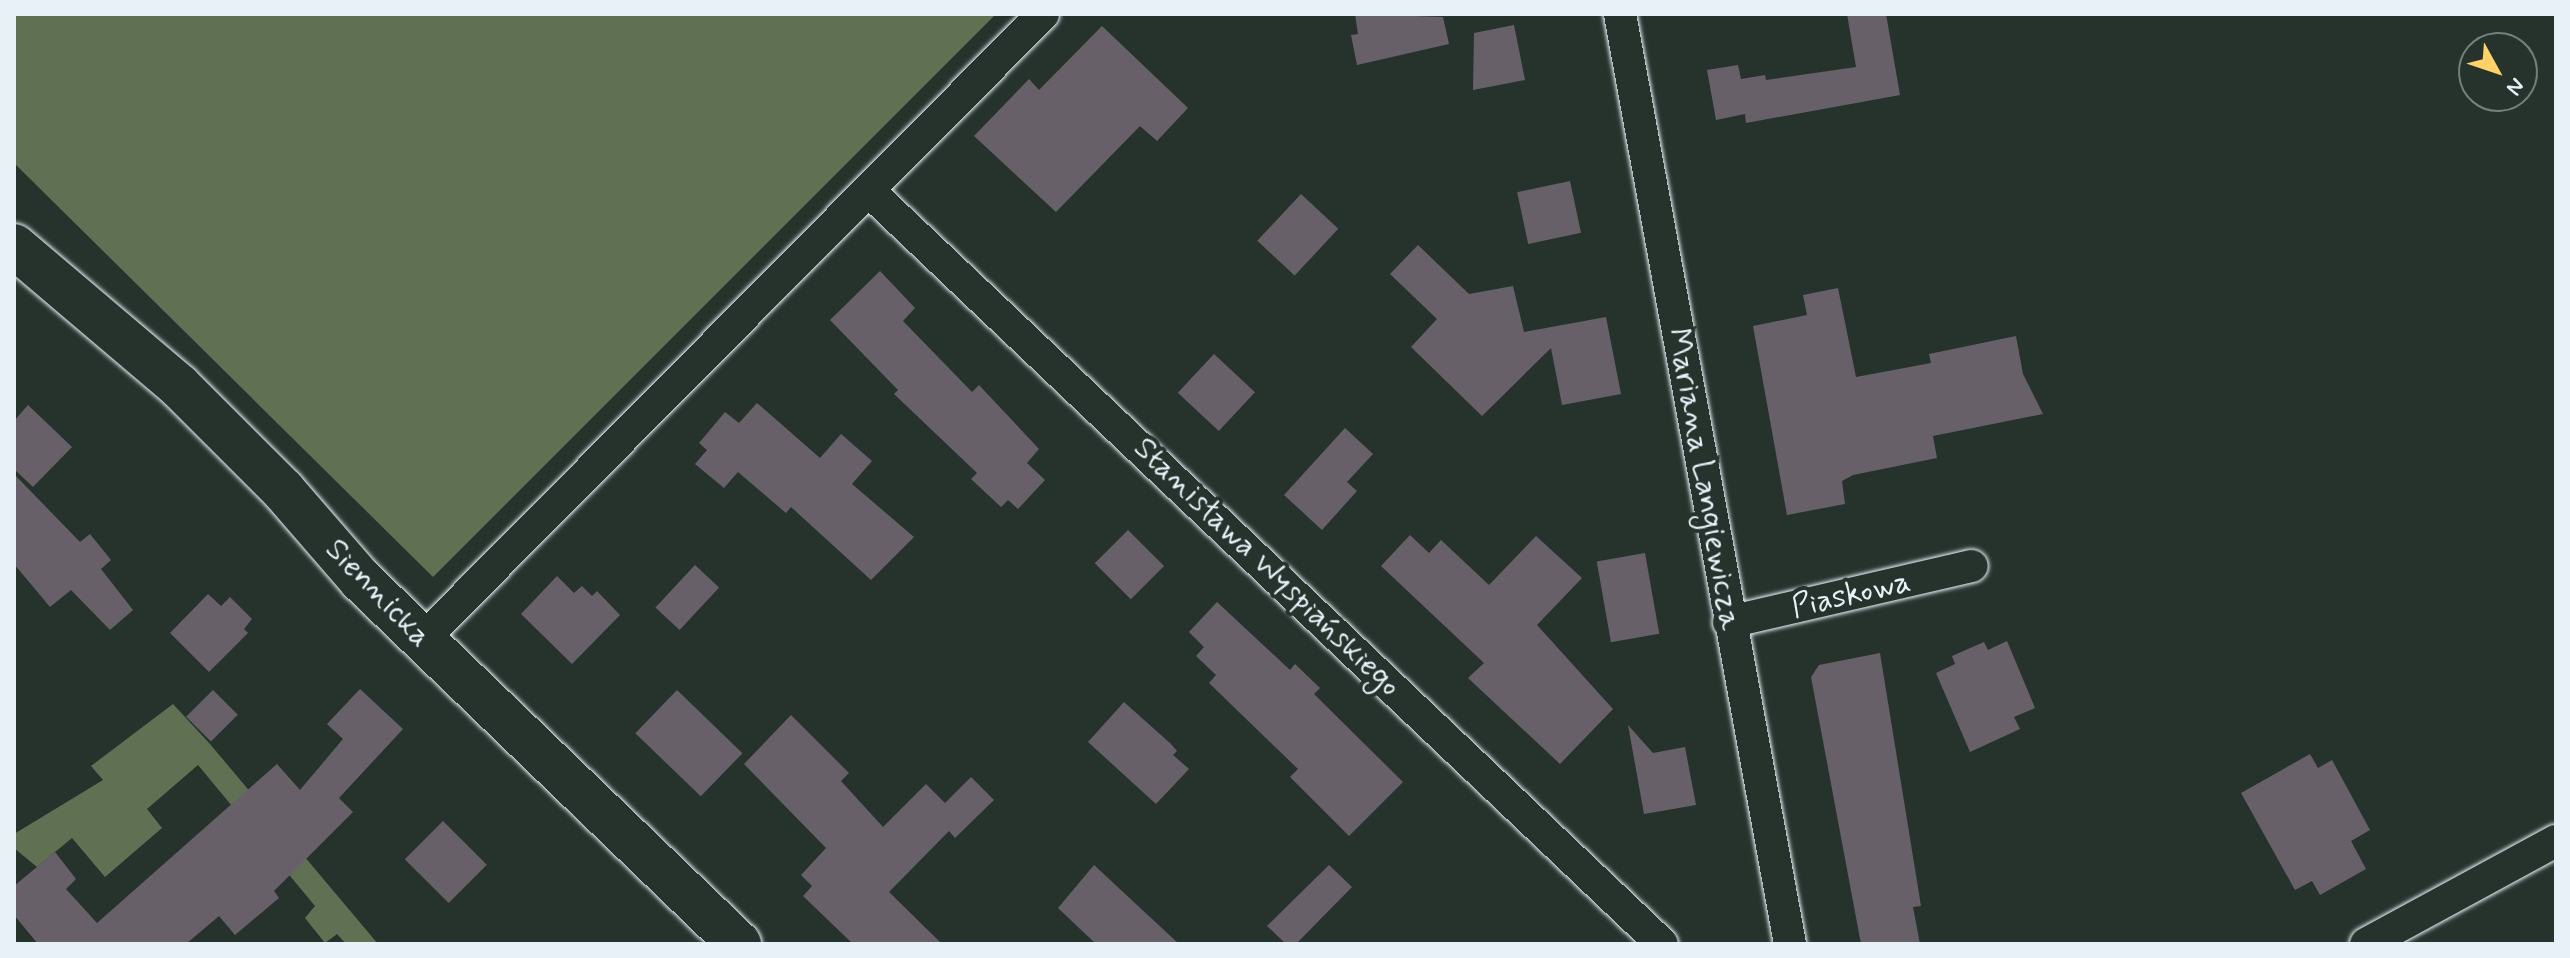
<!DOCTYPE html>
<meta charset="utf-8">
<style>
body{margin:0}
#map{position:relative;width:2570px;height:958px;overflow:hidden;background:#26332d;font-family:Mynerve,sans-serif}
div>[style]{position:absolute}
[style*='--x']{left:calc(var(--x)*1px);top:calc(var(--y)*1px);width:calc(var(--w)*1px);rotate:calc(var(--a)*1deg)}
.green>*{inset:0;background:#607052}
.building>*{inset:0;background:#676069;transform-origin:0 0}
.roads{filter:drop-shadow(0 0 2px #e8f1f8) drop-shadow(0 0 2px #e8f1f8)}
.street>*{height:32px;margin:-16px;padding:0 16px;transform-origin:16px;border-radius:16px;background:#26332d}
.secondary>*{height:44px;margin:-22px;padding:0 22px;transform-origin:22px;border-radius:22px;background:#26332d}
span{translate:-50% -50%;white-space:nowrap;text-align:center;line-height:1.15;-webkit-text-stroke:8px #26332d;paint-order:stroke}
.street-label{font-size:32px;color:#e8f1f8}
.frame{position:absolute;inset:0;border:16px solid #e8f1f8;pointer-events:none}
.north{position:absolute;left:2458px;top:32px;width:80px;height:80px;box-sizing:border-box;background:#26332d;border:2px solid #747f7e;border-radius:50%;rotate:130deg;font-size:22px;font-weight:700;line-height:32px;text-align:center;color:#e8f1f8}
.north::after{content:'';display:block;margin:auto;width:28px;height:36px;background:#ffd166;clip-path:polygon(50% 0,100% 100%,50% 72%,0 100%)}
</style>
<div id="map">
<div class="green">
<i style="clip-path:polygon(14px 14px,996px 14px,433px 577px,14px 163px)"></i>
<i style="clip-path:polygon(173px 704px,210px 744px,378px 944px,346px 944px,337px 934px,325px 943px,305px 918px,315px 906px,198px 765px,147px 809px,162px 828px,105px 877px,72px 838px,37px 867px,14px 848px,14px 834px,103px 780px,91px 766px)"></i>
</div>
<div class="building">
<i style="clip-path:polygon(1355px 14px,1443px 17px,1449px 44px,1357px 65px,1351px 35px,1358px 34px)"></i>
<i style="clip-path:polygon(1847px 14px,1886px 14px,1900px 95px,1746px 123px,1745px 114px,1716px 120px,1707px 70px,1738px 65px,1741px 79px,1765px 75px,1766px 80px,1856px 67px)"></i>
<i style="clip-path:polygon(1514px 25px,1525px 80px,1473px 90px,1474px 33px)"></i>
<i style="clip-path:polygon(1102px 26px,1188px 108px,1157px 141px,1140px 126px,1056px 212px,974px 136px,1029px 79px,1039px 90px)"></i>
<i style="left:1570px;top:181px;width:53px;height:54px;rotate:78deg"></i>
<i style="left:1301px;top:194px;width:51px;height:64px;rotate:43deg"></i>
<i style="clip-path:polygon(1418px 245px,1469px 294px,1513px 286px,1524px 332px,1606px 317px,1621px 394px,1562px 405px,1551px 348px,1482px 416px,1411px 347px,1437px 319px,1390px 274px)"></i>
<i style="clip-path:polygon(880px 271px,915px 308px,903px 321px,972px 392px,979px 385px,1039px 449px,1027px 463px,1045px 480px,1018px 509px,1008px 500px,1001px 507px,971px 479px,977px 473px,894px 394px,898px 390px,830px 320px)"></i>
<i style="clip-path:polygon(1838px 288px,1856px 377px,1931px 363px,1929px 354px,2016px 336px,2023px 374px,2043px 414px,1933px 436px,1937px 458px,1853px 475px,1842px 481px,1845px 504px,1787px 515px,1753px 326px,1807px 315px,1803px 295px)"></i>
<i style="left:1214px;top:354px;width:56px;height:53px;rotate:43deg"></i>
<i style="clip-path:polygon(757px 403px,820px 458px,841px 434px,872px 461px,852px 484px,914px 537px,871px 580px,791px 507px,786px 513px,738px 472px,724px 488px,695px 464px,707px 450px,699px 443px,725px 412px,739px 423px)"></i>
<i style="clip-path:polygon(28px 405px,72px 447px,33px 487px,14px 469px,14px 421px)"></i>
<i style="clip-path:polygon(1345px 428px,1373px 454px,1347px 482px,1357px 491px,1322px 530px,1284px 495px)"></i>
<i style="clip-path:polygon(14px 474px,80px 542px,90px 534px,111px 560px,101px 569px,133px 610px,110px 630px,71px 590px,50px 607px,14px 564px)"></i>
<i style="left:1128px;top:530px;width:51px;height:47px;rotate:45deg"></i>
<i style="clip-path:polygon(1410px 535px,1429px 553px,1441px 540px,1489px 585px,1536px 536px,1582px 578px,1537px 625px,1613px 709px,1560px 764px,1468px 678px,1484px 663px,1381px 566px)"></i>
<i style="left:1645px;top:553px;width:82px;height:49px;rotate:80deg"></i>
<i style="left:695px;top:565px;width:33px;height:58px;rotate:43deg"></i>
<i style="clip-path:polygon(557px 576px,574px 593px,582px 586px,592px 596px,597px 591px,620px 615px,572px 664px,521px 614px)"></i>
<i style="clip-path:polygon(208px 594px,221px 606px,230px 597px,252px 619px,244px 629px,248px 633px,209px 672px,170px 633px)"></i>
<i style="clip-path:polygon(1217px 602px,1290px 670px,1295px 664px,1320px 688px,1314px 694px,1403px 782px,1349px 836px,1290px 777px,1298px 769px,1209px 683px,1216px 675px,1196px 656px,1204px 647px,1189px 632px)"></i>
<i style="clip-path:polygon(2007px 641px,2035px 708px,2014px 717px,2020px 729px,1970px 752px,1936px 673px,1955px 664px,1952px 656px,1984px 642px,1988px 650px)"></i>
<i style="clip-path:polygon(1880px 653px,1921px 906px,1913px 907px,1920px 944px,1861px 944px,1811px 677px,1819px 665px)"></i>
<i style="clip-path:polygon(360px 689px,403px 729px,339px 798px,353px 812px,274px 891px,279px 898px,235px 935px,219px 916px,186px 944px,38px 944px,14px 915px,14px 886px,55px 852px,76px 879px,66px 889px,97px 923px,277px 764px,300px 790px,343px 739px,327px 724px)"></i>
<i style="left:213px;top:690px;width:35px;height:38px;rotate:45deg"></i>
<i style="left:677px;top:690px;width:91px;height:60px;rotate:44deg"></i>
<i style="clip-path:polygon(1124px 702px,1171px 744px,1177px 751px,1173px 755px,1189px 769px,1156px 804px,1088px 742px)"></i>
<i style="clip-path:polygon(791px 715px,849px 773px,841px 781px,883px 827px,926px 784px,945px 803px,971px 777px,994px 800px,955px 838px,949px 831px,889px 892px,942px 944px,853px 944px,803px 896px,812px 886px,801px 875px,826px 848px,744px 764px)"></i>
<i style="clip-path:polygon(1628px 725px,1653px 753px,1685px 747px,1696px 805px,1644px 814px)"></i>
<i style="clip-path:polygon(2310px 754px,2318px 768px,2332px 760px,2370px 830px,2351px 841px,2366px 869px,2320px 895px,2312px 881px,2295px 890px,2241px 793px)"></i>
<i style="left:443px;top:821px;width:62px;height:54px;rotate:45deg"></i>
<i style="clip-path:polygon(1094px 865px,1179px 944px,1096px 944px,1058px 908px)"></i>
<i style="clip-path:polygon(1329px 865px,1352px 887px,1296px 944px,1286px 944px,1267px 926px)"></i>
</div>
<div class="roads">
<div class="street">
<i style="--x:1620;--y:14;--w:945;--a:79.64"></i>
<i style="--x:870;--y:192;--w:1092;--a:43.52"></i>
<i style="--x:1729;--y:622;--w:249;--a:-13"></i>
<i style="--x:422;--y:640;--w:882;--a:-45.23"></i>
<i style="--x:2366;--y:944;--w:216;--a:-28.5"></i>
</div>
<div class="secondary">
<i style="--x:14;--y:246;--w:216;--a:40.3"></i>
<i style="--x:179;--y:386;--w:147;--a:45"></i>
<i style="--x:283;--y:490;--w:119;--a:49.1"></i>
<i style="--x:361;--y:580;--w:525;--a:43.92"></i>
</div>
</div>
<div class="street-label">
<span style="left:1704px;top:479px;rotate:80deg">Mariana Langiewicza</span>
<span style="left:1267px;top:567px;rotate:44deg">Stanisława Wyspiańskiego</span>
<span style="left:378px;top:593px;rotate:46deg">Siennicka</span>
<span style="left:1851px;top:595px;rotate:-13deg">Piaskowa</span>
</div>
<div class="frame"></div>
<div class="north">N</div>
</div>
